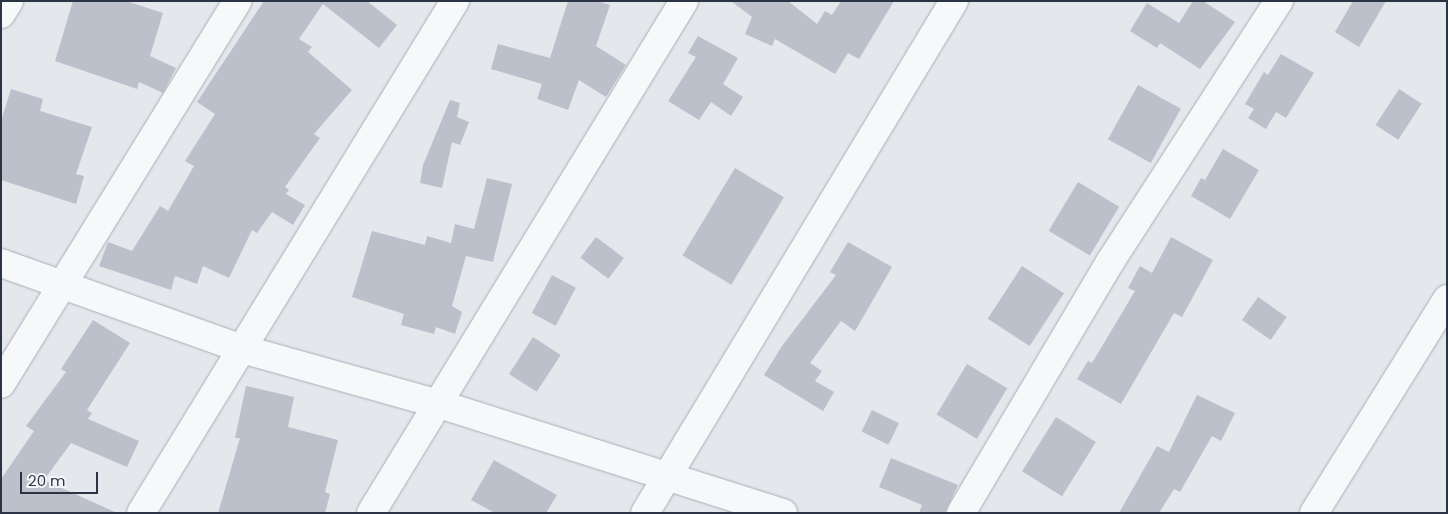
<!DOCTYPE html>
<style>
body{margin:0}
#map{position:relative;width:1448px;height:514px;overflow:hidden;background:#e4e7ec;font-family:Poppins,sans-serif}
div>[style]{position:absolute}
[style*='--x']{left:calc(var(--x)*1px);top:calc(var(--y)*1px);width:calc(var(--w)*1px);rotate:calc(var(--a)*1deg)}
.building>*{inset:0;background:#bbc0ca;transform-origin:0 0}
.roads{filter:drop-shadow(0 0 1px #a9aeb7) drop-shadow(0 0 1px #a9aeb7)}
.street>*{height:28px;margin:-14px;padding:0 14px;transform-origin:14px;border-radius:14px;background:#f7f8fa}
span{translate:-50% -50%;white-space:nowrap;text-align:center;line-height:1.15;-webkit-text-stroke:5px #f4f6f9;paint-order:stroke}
.frame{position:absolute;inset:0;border:2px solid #2b3445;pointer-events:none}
.scale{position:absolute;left:20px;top:472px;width:78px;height:22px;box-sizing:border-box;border:2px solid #2b3445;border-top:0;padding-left:6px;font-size:15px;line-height:18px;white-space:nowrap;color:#2b3445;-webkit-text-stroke:4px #f4f6f9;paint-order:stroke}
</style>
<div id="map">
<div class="building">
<i style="clip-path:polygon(73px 1px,126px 1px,163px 13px,150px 56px,176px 68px,163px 93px,139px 82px,137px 89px,55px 61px)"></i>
<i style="clip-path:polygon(264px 1px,367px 1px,397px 25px,379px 48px,323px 4px,299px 39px,312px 47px,308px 52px,352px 90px,314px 134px,320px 138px,285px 187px,289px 190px,286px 194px,305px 205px,293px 225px,272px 212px,257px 233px,252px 230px,229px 278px,203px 266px,197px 284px,175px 276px,171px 290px,99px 266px,108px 242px,132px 251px,160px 206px,168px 211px,194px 166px,185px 161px,215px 114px,197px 102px)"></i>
<i style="clip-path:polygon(568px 1px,597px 1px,610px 5px,596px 46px,626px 65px,606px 97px,579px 80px,568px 110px,537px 99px,542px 84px,491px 69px,498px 44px,550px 58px)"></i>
<i style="clip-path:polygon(731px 1px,788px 1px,817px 24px,825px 11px,832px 15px,841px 1px,894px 1px,859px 59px,848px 53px,835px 74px,775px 39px,772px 46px,745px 34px,752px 17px)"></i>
<i style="clip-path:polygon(1193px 1px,1203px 1px,1235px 22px,1200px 69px,1160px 43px,1157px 48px,1130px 31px,1147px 3px,1179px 23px)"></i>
<i style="clip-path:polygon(1353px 1px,1386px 1px,1359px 47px,1335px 32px)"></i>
<i style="clip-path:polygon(698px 36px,738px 58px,723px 84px,743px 97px,731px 116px,711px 102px,699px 120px,668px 101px,696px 57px,688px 53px)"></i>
<i style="clip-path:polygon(1281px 54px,1314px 73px,1286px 118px,1276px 112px,1266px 129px,1248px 118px,1254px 109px,1245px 104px,1264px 72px,1268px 75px)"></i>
<i style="left:1138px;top:85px;width:49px;height:62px;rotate:29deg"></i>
<i style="clip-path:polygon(11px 89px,43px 99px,40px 111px,92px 127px,76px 174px,84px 176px,76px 204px,1px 180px,1px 121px)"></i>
<i style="left:1399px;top:89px;width:27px;height:43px;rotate:33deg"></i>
<i style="clip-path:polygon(450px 100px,460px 103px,457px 117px,469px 122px,460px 145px,452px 142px,442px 188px,420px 183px,423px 165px)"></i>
<i style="clip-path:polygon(1223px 149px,1259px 170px,1230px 219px,1191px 196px,1201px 178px,1205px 180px)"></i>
<i style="left:735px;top:168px;width:57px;height:102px;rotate:31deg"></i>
<i style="clip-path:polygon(487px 178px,512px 184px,493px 262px,466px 256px,452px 306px,462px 312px,455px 334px,436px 327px,434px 334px,401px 325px,404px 314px,352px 297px,372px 231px,425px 245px,427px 236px,451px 243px,455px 224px,474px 229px)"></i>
<i style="left:1078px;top:182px;width:48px;height:57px;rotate:31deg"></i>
<i style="left:596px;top:237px;width:35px;height:26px;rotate:37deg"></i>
<i style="clip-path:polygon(1171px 237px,1213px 260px,1182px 317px,1174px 313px,1121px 404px,1077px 379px,1088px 361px,1092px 363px,1135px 291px,1128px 288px,1140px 266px,1152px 273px)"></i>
<i style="clip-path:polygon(848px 242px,892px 267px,855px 331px,841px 321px,810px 363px,822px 371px,815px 381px,834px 392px,823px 411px,764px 375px,782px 346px,836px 275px,830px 272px)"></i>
<i style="left:1022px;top:266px;width:50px;height:63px;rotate:33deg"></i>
<i style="left:552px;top:275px;width:27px;height:43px;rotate:28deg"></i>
<i style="left:1258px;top:297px;width:35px;height:28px;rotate:35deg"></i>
<i style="clip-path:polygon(93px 320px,130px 343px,87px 410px,92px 413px,88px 419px,139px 441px,127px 467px,71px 443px,44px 480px,117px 513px,1px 513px,1px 479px,34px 431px,26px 426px,66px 372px,61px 369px)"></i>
<i style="left:533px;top:337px;width:33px;height:44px;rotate:33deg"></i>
<i style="left:967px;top:364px;width:47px;height:59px;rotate:31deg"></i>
<i style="clip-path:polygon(246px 386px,294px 397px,288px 427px,338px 440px,325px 492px,330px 494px,325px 513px,218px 513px,240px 438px,235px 438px)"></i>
<i style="clip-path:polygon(1197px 395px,1235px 413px,1221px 441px,1212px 436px,1180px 492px,1174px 489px,1159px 513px,1119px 513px,1157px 446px,1169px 452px)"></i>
<i style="left:872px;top:410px;width:30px;height:24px;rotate:26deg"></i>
<i style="left:1056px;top:417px;width:47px;height:64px;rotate:32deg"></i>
<i style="clip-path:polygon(891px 458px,958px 485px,945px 513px,919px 513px,922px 505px,879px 487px)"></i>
<i style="clip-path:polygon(494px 460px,557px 495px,546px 513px,495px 513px,471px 500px)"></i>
</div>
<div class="roads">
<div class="street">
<i style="--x:1;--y:14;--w:15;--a:-58"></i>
<i style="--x:1;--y:263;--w:256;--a:19.6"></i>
<i style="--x:242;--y:349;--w:205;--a:15.6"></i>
<i style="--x:439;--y:404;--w:361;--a:17.6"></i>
<i style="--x:1;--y:384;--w:450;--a:-58.3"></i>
<i style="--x:141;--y:513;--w:601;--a:-58.48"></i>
<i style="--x:371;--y:513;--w:600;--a:-58.56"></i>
<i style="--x:645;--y:513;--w:598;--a:-58.89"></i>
<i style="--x:961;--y:513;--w:292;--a:-59.3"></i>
<i style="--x:1110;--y:262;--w:311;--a:-57.1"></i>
<i style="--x:1314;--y:513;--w:252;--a:-58.1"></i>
</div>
</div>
<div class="frame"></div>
<div class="scale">20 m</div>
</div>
